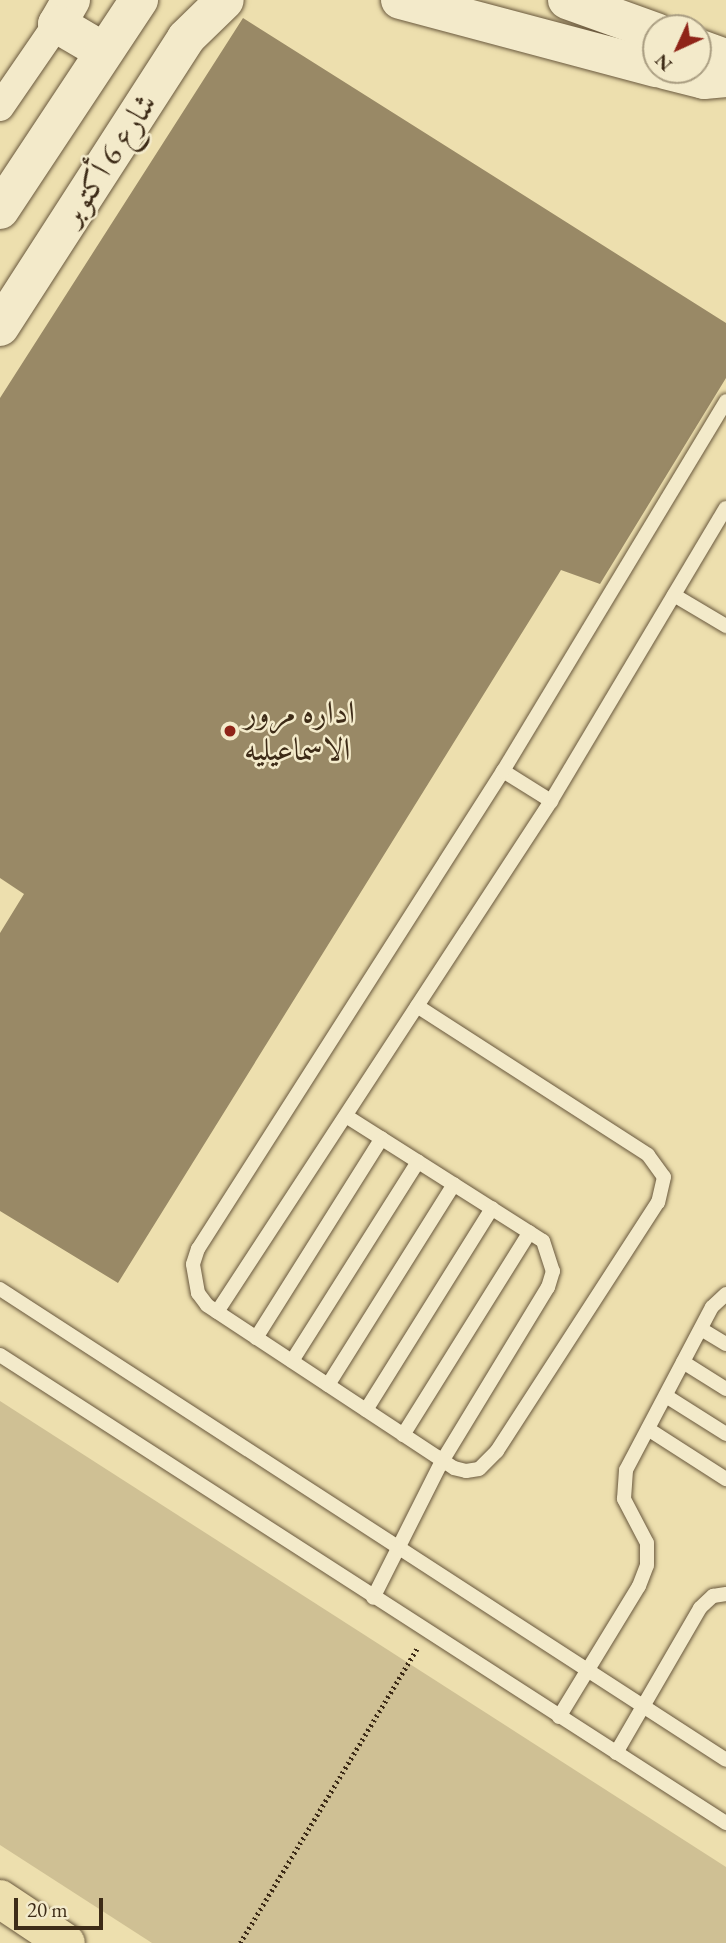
<!DOCTYPE html>
<meta charset="utf-8">
<style>
body{margin:0}
#map{position:relative;width:726px;height:1943px;overflow:hidden;background:#eddfae;font-family:"EB Garamond",Amiri,serif}
div>[style]{position:absolute}
[style*='--x']{left:calc(var(--x)*1px);top:calc(var(--y)*1px);width:calc(var(--w)*1px);rotate:calc(var(--a)*1deg)}
.green>*{inset:0;background:#cfc094}
.building>*{inset:0;background:#998966}
.path>*{height:4.5px;margin-top:-2.25px;transform-origin:0;background:repeating-linear-gradient(90deg,#3d2b17 0 2px,transparent 0 5.5px)}
.roads{filter:drop-shadow(0 0 2px #69583d) drop-shadow(0 0 2px #69583d)}
.lane>*{height:14px;margin:-7px;padding:0 7px;transform-origin:7px;border-radius:7px;background:#f3eaca}
.street>*{height:28px;margin:-14px;padding:0 14px;transform-origin:14px;border-radius:14px;background:#f3eaca}
.secondary>*{height:38px;margin:-19px;padding:0 19px;transform-origin:19px;border-radius:19px;background:#f3eaca}
.primary>*{height:38px;margin:-19px;padding:0 19px;transform-origin:19px;border-radius:19px;background:#eddfae}
.dots>*{width:19px;height:19px;translate:-50% -50%;box-sizing:border-box;border:4px solid #f3eaca;border-radius:50%}
span{translate:-50% -50%;white-space:nowrap;text-align:center;line-height:1.15;-webkit-text-stroke:5px #f3eaca;paint-order:stroke}
.street-label{font-size:32px;color:#3d2b17}
.poi-label{font-size:32px;color:#3d2b17}
.left{translate:0 -50%;text-align:left}
.north{position:absolute;left:642px;top:14px;width:70px;height:70px;box-sizing:border-box;background:#f3eaca;border:2px solid #aa9e82;border-radius:50%;rotate:225deg;font-size:19px;font-weight:700;line-height:28px;text-align:center;color:#3d2b17}
.north::after{content:'';display:block;margin:auto;width:24px;height:32px;background:#8f2418;clip-path:polygon(50% 0,100% 100%,50% 72%,0 100%)}
.scale{position:absolute;left:14px;top:1898px;width:89px;height:32px;box-sizing:border-box;border:4px solid #3d2b17;border-top:0;padding-left:9px;font-size:21px;line-height:24px;white-space:nowrap;color:#3d2b17;-webkit-text-stroke:5px #f3eaca;paint-order:stroke}
</style>
<div id="map">
<div class="green">
<i style="clip-path:polygon(0 1401px,726px 1867px,726px 1943px,152px 1943px,0 1845px)"></i>
</div>
<div class="building">
<i style="clip-path:polygon(243px 18px,726px 323px,726px 378px,600px 584px,561px 570px,118px 1283px,0 1211px,0 933px,24px 894px,0 878px,0 398px)"></i>
</div>
<div class="path">
<i style="--x:240;--y:1943;--w:344;--a:-59"></i>
</div>
<div class="roads">
<div class="lane">
<i style="--x:674;--y:595;--w:61;--a:30.8"></i>
<i style="--x:503;--y:771;--w:57;--a:32"></i>
<i style="--x:417;--y:1006;--w:275;--a:32.8"></i>
<i style="--x:648;--y:1155;--w:27;--a:54"></i>
<i style="--x:664;--y:1177;--w:26;--a:103"></i>
<i style="--x:658;--y:1202;--w:297;--a:122.9"></i>
<i style="--x:497;--y:1451;--w:25;--a:135"></i>
<i style="--x:479;--y:1469;--w:13;--a:171"></i>
<i style="--x:466;--y:1471;--w:12;--a:-166"></i>
<i style="--x:454;--y:1468;--w:296;--a:-146.6"></i>
<i style="--x:207;--y:1305;--w:15;--a:-127"></i>
<i style="--x:198;--y:1293;--w:29;--a:-100"></i>
<i style="--x:193;--y:1264;--w:16;--a:-72"></i>
<i style="--x:198;--y:1249;--w:567;--a:-57.46"></i>
<i style="--x:503;--y:771;--w:432;--a:-58.9"></i>
<i style="--x:346;--y:1116;--w:233;--a:32.4"></i>
<i style="--x:543;--y:1241;--w:32;--a:72"></i>
<i style="--x:553;--y:1271;--w:17;--a:107"></i>
<i style="--x:548;--y:1287;--w:204;--a:121.3"></i>
<i style="--x:442;--y:1461;--w:153;--a:116.7"></i>
<i style="--x:0;--y:1289;--w:865;--a:32.97"></i>
<i style="--x:217;--y:1312;--w:610;--a:-56.83"></i>
<i style="--x:551;--y:801;--w:341;--a:-59.2"></i>
<i style="--x:701;--y:1329;--w:29;--a:31"></i>
<i style="--x:256;--y:1338;--w:236;--a:-57.8"></i>
<i style="--x:0;--y:1355;--w:864;--a:32.81"></i>
<i style="--x:292;--y:1361;--w:236;--a:-57.7"></i>
<i style="--x:683;--y:1362;--w:51;--a:32.1"></i>
<i style="--x:328;--y:1385;--w:237;--a:-57.9"></i>
<i style="--x:666;--y:1396;--w:71;--a:32.3"></i>
<i style="--x:366;--y:1410;--w:238;--a:-58"></i>
<i style="--x:648;--y:1429;--w:93;--a:32.7"></i>
<i style="--x:403;--y:1435;--w:239;--a:-58"></i>
<i style="--x:559;--y:1717;--w:153;--a:-58.6"></i>
<i style="--x:639;--y:1586;--w:22;--a:-69"></i>
<i style="--x:647;--y:1565;--w:22;--a:-90"></i>
<i style="--x:647;--y:1543;--w:50;--a:-117.6"></i>
<i style="--x:624;--y:1499;--w:29;--a:-86"></i>
<i style="--x:626;--y:1470;--w:184;--a:-62.2"></i>
<i style="--x:712;--y:1307;--w:19;--a:-43"></i>
<i style="--x:616;--y:1753;--w:168;--a:-59.9"></i>
<i style="--x:700;--y:1608;--w:18;--a:-43"></i>
<i style="--x:713;--y:1596;--w:13;--a:-9"></i>
</div>
<div class="street">
<i style="--x:0;--y:107;--w:101;--a:-55.5"></i>
</div>
<div class="secondary">
<i style="--x:71;--y:0;--w:28;--a:120"></i>
<i style="--x:57;--y:24;--w:53;--a:30.4"></i>
<i style="--x:400;--y:0;--w:265;--a:14.9"></i>
<i style="--x:567;--y:0;--w:95;--a:19.8"></i>
<i style="--x:698;--y:48;--w:30;--a:20"></i>
<i style="--x:665;--y:70;--w:40;--a:14.4"></i>
<i style="--x:704;--y:80;--w:22;--a:-5"></i>
<i style="--x:0;--y:210;--w:252;--a:-56.5"></i>
<i style="--x:0;--y:327;--w:344;--a:-57.2"></i>
<i style="--x:186;--y:38;--w:54;--a:-44.3"></i>
</div>
<div class="primary">
<i style="--x:0;--y:1899;--w:79;--a:33.7"></i>
</div>
</div>
<div class="dots">
<i style="left:230px;top:731px;background:#8f2418"></i>
</div>
<div class="street-label">
<span style="left:108px;top:159px;rotate:-57deg">شارع 6 أكتوبر</span>
</div>
<div class="poi-label">
<span class="left" style="left:244px;top:731px">اداره مرور<br>الاسماعيليه</span>
</div>
<div class="north">N</div>
<div class="scale">20 m</div>
</div>
